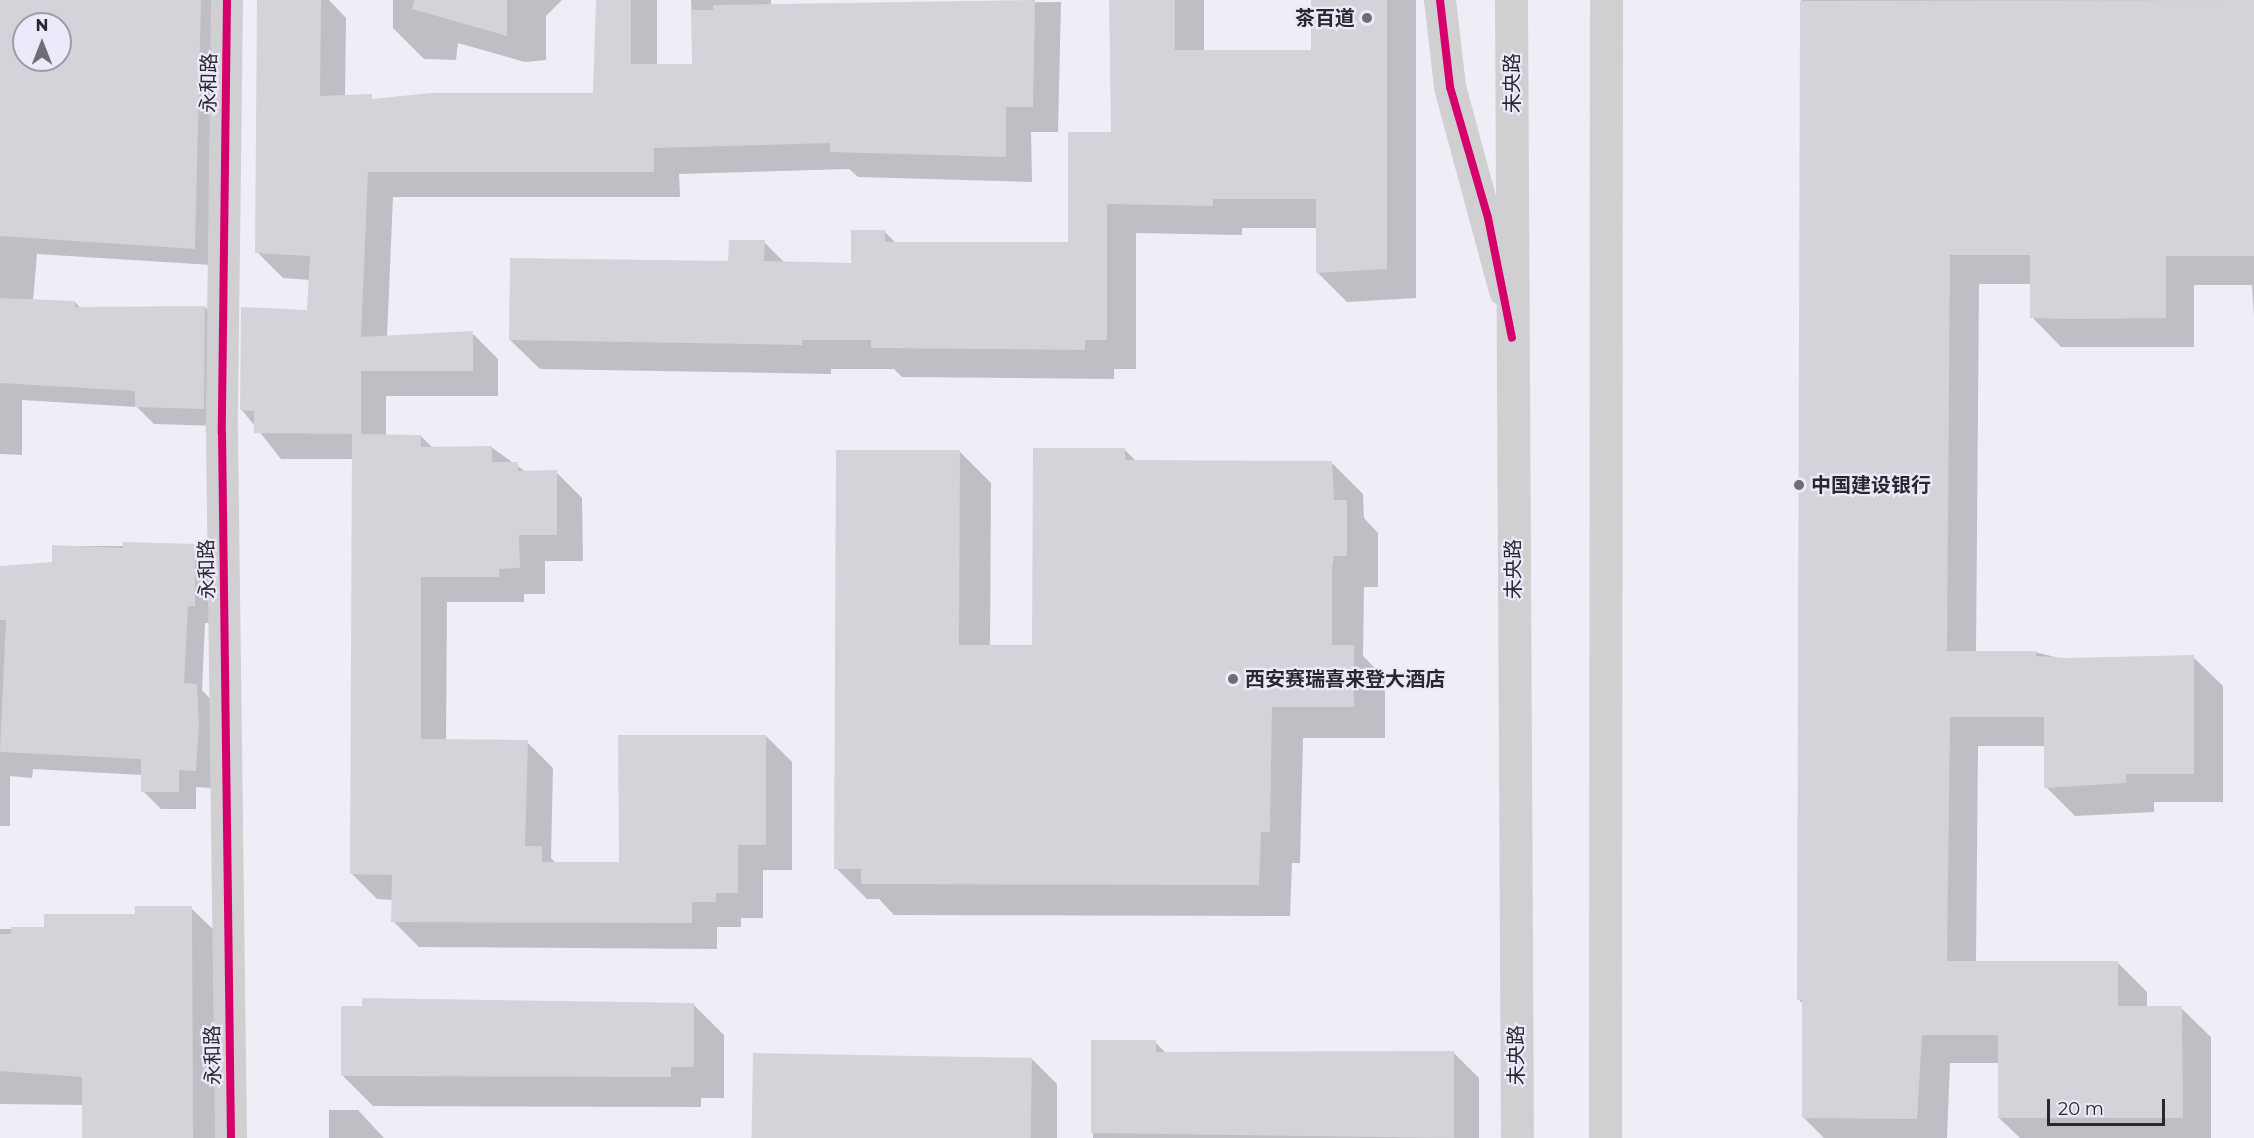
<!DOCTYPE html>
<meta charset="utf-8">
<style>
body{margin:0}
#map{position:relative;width:2254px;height:1138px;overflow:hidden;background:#efeef6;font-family:Montserrat,"Noto Sans SC",sans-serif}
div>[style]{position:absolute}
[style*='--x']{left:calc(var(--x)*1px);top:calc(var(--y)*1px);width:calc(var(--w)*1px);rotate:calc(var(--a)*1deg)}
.shadow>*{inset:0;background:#0003}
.building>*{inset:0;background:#d4d3da;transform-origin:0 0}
.minor>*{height:32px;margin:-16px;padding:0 16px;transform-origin:16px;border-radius:16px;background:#d0cfd2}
.primary>*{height:33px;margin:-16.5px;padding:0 16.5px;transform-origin:16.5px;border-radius:16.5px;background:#d0cfd2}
.cycleway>*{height:8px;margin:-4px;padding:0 4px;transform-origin:4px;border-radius:4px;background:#d6006c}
.dots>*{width:16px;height:16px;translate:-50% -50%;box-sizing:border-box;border:3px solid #eceafa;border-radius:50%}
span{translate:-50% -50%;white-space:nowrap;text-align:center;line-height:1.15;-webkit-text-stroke:4.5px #eceafa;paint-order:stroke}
.poi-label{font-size:20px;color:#29282e;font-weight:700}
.right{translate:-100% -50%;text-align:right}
.left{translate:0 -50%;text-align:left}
.street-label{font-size:20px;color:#29282e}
.north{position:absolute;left:12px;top:12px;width:60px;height:60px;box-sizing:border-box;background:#eceafa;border:2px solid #9e9ca8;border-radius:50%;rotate:0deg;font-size:16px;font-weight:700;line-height:24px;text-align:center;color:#29282e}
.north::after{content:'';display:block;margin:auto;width:21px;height:27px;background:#6e6d74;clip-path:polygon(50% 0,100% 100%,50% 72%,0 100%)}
.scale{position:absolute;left:2047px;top:1099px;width:118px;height:27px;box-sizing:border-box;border:3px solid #29282e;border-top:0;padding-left:8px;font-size:18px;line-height:21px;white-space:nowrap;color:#29282e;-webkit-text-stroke:4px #eceafa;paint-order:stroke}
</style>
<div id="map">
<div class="shadow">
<i style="clip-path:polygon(evenodd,0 0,227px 0,212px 265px,37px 254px,33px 301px,75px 302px,81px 309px,205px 307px,222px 325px,221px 426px,154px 424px,137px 407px,22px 400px,22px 455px,0 454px,0 0,24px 24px,60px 24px,60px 60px,24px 60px,24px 24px)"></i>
<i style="clip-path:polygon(259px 0,329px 0,346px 18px,345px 97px,376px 100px,594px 94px,598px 0,657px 0,657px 65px,694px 65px,691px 0,771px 0,771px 5px,1061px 2px,1058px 132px,1031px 132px,1032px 182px,858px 177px,849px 169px,679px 174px,680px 197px,393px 197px,387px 337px,472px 333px,498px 359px,498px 396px,386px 396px,386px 436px,421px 436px,433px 448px,491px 447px,526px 472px,556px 472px,582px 498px,583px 561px,545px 561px,545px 594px,524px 594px,524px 602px,447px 602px,446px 741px,527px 742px,553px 768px,551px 858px,557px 864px,621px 864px,766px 736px,792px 762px,792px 870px,763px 870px,763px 918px,741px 918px,741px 927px,717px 927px,717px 949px,419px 947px,393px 921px,393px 900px,377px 899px,351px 873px,353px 459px,281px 459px,242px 410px,308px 311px,310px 280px,283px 278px,257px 252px)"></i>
<i style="clip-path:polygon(393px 0,562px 0,546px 16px,546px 60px,525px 62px,458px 43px,456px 60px,424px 59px,393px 28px)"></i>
<i style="clip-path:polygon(1111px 0,1204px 0,1204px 51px,1313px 51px,1313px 0,1416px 0,1416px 298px,1347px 302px,1318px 273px,1318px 228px,1242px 228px,1242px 235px,1136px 233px,1136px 369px,1114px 369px,1114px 379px,902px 377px,894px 369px,831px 369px,831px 374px,540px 369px,510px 340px,729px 263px,764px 242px,785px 263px,852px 264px,884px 231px,897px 244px,1069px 244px,1113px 134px)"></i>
<i style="clip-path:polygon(1801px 0,2254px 0,2254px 316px,2252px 285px,2194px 285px,2194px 347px,2061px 347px,2032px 317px,2032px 284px,1979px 284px,1976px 652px,2035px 652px,2066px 660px,2193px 657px,2223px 686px,2223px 802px,2154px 802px,2154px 812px,2075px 816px,2046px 787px,2046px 746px,1978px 746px,1976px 962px,2117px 962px,2147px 992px,2147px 1008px,2181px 1008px,2211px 1037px,2211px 1138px,2020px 1138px,1999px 1118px,1999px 1063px,1950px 1063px,1947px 1138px,1824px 1138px,1804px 1118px,1804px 1005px,1799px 1000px)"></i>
<i style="clip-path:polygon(1125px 450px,1137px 462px,1331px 462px,1363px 494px,1364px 518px,1378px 533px,1378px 587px,1364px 587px,1363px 656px,1385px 678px,1385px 738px,1303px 738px,1300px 863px,1292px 863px,1290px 916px,894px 915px,879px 899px,867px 899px,836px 868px,959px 451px,991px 483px,990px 647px,1033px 647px)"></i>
<i style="clip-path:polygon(54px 546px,194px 546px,212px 564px,212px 623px,205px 623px,202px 690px,214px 703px,213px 788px,196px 787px,196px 809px,161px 809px,143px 791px,143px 775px,33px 769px,32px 778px,10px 776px,10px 826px,0 826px,0 567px,53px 563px)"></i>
<i style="clip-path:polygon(191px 908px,220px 936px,220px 1138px,84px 1138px,84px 1105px,0 1104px,0 929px,45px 929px)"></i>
<i style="clip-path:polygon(693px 1004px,724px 1035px,724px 1098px,701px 1098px,701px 1107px,373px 1106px,342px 1075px)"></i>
<i style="clip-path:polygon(1093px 1042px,1155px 1042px,1167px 1054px,1454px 1053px,1479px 1078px,1479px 1138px,1093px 1138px)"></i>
<i style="clip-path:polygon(1031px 1058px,1057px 1084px,1057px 1138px,754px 1138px)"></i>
<i style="clip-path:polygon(329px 1110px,358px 1110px,384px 1138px,329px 1138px)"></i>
</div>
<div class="building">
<i style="clip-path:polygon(evenodd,0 0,201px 0,195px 249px,0 236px,0 0,24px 24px,60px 24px,60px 60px,24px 60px,24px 24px)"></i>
<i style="clip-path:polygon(257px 0,321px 0,320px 96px,372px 94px,372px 99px,430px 93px,593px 93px,596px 0,631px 0,631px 64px,692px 64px,691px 10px,713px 10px,713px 5px,1035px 0,1033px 107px,1006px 107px,1006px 157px,830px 152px,830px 143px,654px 148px,654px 172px,368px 172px,361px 337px,473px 331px,473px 371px,361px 371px,361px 434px,421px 435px,421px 447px,492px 446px,492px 462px,518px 462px,518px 471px,557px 470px,557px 535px,519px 535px,520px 568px,499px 569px,499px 577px,421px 577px,421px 739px,528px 740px,525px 846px,542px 846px,542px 862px,619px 862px,618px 735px,766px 735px,766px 845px,738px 845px,738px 893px,716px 893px,716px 902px,692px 902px,692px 923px,391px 922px,392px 875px,350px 874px,352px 434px,254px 433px,254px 411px,240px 410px,241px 307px,307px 310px,310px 256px,255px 253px)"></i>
<i style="clip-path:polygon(414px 0,507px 0,507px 36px,412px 9px)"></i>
<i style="clip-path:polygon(1109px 0,1175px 0,1175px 50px,1311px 50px,1311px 0,1387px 0,1387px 269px,1316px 273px,1316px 199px,1213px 199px,1213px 206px,1107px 204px,1107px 340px,1085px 340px,1085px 350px,871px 348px,871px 340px,802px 340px,802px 345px,509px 340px,510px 258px,728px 261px,729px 240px,765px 240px,764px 261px,851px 263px,851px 230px,885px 230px,885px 242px,1068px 242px,1068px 132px,1111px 132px)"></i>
<i style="clip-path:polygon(2254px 0,2254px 256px,2166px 256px,2166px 318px,2072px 319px,2030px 318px,2030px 255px,1950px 255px,1947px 651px,2036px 651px,2036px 656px,2066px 658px,2194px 655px,2194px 774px,2126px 774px,2126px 783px,2044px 788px,2044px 717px,1950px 717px,1947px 961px,2118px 961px,2118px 1006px,2182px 1006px,2183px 1118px,1998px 1118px,1998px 1035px,1922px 1035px,1917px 1119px,1802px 1118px,1802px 1000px,1797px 1000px,1800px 1px)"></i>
<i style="clip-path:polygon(0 298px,75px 301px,75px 307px,205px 306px,204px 409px,135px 407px,135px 391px,0 383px)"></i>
<i style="clip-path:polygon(1033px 448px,1125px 448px,1125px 460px,1332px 461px,1334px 500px,1347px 500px,1347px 556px,1334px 556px,1332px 568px,1332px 645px,1354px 645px,1354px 707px,1272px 707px,1270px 832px,1261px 832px,1259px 885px,861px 884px,861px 869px,834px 869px,836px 450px,960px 450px,959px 645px,1032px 645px)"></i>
<i style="clip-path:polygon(123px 542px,195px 544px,195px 606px,188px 606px,184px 683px,197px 684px,199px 725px,196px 771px,179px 770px,179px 792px,141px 792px,141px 759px,0 752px,6px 620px,0 620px,0 566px,52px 562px,52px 545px,123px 548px)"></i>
<i style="clip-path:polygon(135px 906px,192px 906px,193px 1138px,82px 1138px,82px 1077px,0 1071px,0 934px,11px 934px,11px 927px,44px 927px,44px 914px,135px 914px)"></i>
<i style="clip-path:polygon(362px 998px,694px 1003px,694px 1067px,671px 1067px,671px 1077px,341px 1076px,341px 1006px,362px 1006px)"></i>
<i style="clip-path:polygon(1091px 1040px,1156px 1040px,1156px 1052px,1454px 1051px,1454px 1138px,1091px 1133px)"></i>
<i style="left:753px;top:1053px;width:279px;height:85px;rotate:1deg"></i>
</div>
<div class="minor">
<i style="--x:227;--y:0;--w:433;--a:90.7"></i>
<i style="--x:222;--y:433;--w:705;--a:89.27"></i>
<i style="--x:1440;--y:0;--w:88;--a:83.4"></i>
<i style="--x:1450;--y:87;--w:211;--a:74.9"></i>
</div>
<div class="primary">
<i style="--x:1511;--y:0;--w:1138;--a:89.7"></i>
<i style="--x:1605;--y:1138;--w:1138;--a:-89.95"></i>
</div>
<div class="cycleway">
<i style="--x:227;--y:0;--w:433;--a:90.7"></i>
<i style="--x:222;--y:433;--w:705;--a:89.27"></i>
<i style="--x:1440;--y:0;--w:88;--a:83.4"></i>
<i style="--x:1450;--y:87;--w:136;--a:73.8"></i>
<i style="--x:1488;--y:218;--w:122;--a:78.7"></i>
</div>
<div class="dots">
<i style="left:1367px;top:18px;background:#6e6d74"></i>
<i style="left:1799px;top:485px;background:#6e6d74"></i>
<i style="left:1233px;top:679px;background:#6e6d74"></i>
</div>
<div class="poi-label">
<span class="right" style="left:1355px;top:18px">茶百道</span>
<span class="left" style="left:1811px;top:485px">中国建设银行</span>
<span class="left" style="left:1245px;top:679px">西安赛瑞喜来登大酒店</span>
</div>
<div class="street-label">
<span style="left:209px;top:83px;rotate:-89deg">永和路</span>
<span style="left:1512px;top:83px;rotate:-90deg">未央路</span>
<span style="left:207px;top:569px;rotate:-91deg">永和路</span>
<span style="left:1513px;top:569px;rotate:-90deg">未央路</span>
<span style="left:213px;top:1055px;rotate:-91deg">永和路</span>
<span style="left:1516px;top:1055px;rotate:-90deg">未央路</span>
</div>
<div class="north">N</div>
<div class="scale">20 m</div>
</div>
